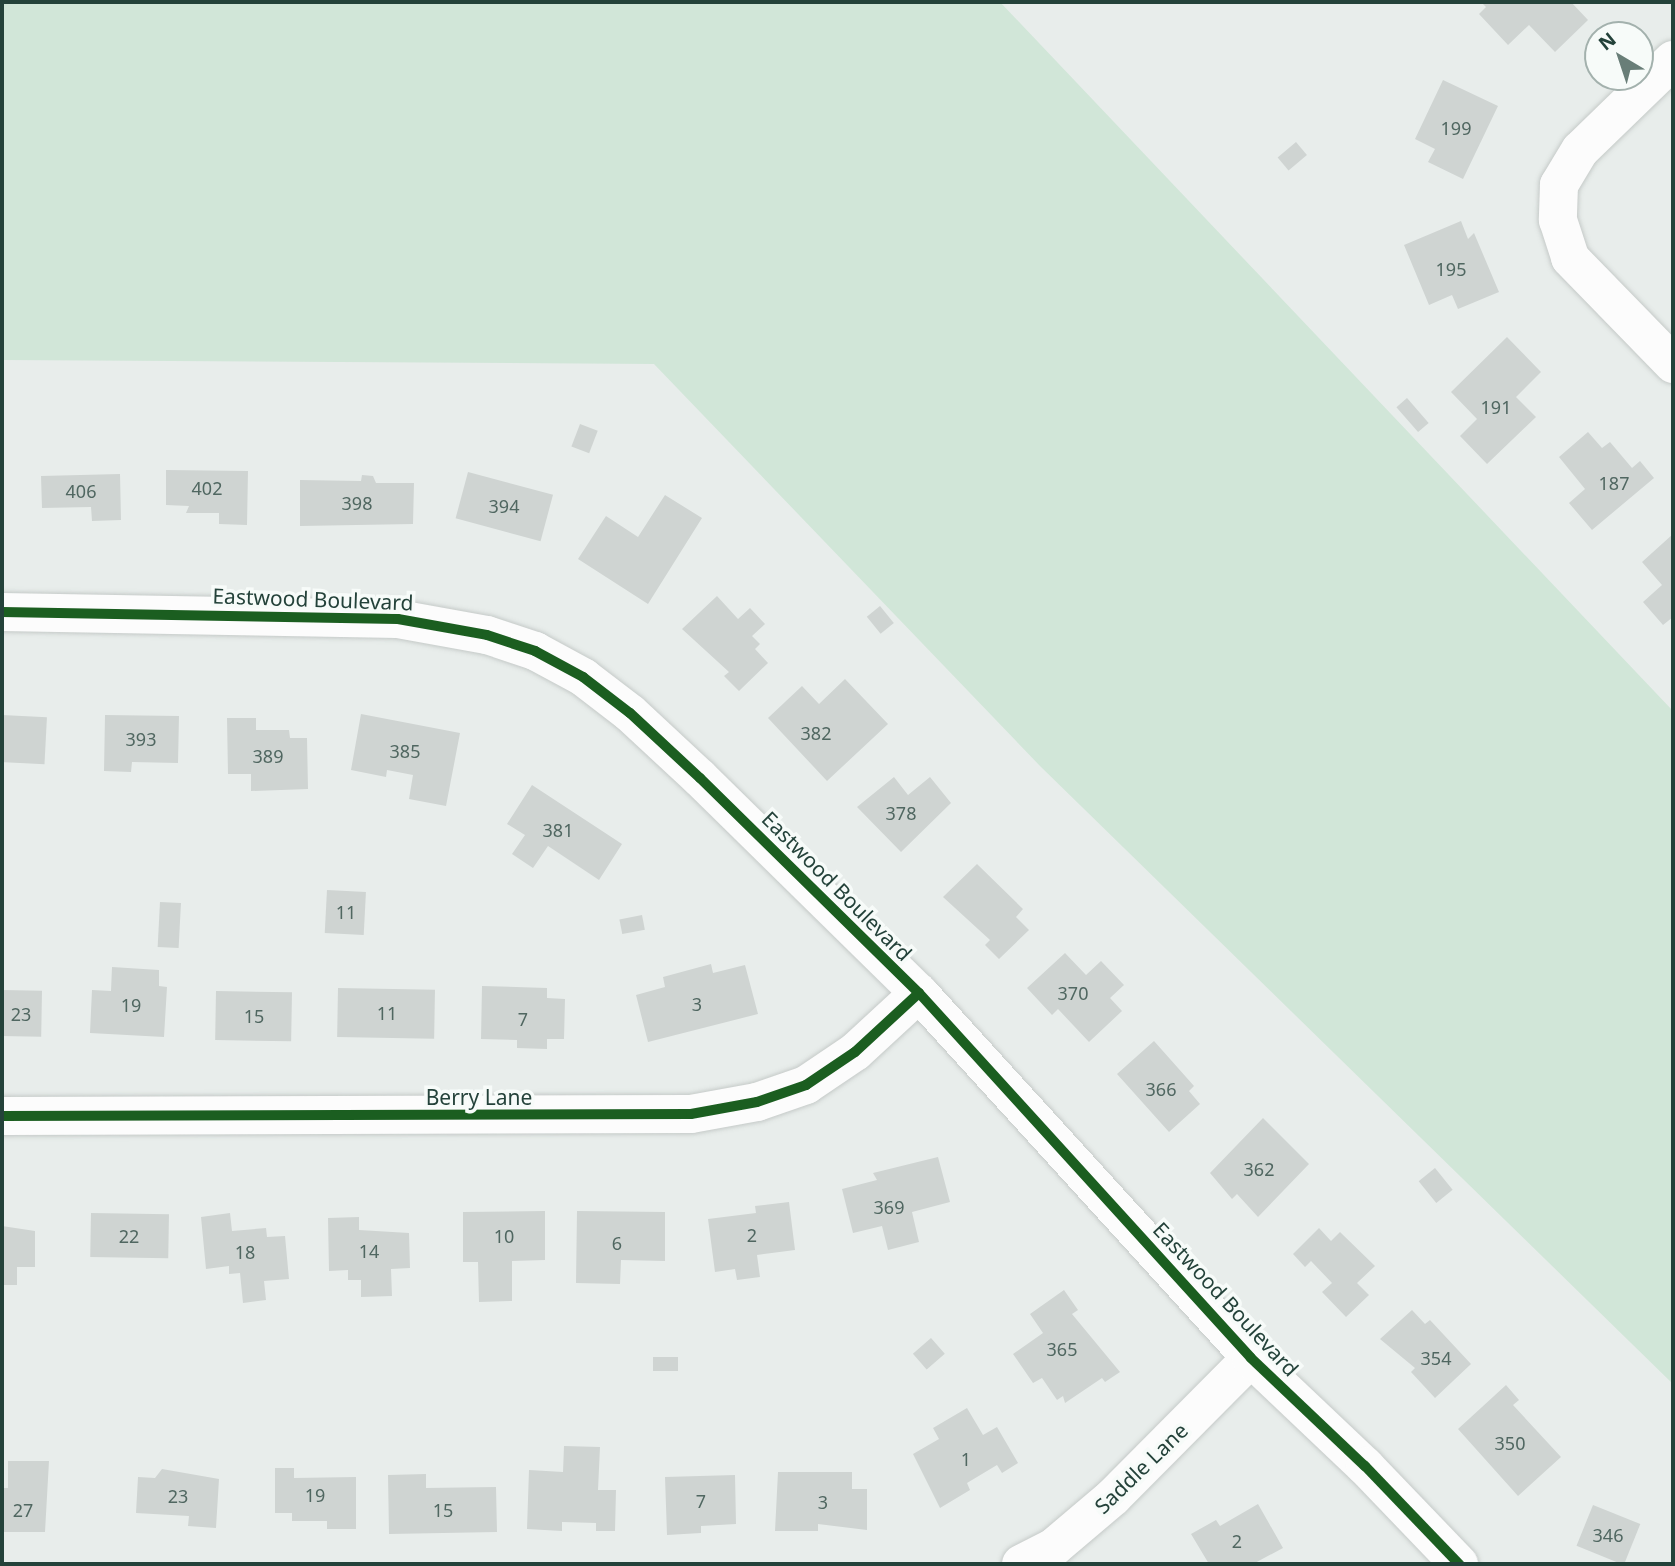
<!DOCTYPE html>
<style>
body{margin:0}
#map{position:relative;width:1675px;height:1566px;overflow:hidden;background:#e8edeb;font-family:"Noto Sans",sans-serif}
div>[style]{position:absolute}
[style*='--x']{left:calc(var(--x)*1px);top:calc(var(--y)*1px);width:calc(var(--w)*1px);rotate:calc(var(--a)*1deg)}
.green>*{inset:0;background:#d1e6d8}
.building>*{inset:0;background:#cfd4d2;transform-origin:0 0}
.roads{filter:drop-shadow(0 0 2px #c5cac8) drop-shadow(0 0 2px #c5cac8)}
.street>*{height:38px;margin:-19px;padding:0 19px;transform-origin:19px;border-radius:19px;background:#fcfcfc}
.secondary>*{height:38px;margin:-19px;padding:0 19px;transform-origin:19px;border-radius:19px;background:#fcfcfc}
.cycleway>*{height:10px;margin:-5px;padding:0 5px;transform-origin:5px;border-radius:5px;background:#1b5e20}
span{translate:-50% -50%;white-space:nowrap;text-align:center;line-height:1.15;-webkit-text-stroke:7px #f7fbf9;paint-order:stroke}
.number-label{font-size:18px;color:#506761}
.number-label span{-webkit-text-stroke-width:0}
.street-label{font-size:21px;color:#24423a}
.frame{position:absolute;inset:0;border:4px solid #24423a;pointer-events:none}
.north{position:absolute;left:1584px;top:21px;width:70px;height:70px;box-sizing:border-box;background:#f7fbf9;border:2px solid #a3b1ad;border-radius:50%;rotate:321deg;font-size:19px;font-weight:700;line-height:28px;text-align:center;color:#24423a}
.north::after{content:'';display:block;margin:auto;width:24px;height:32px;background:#697e78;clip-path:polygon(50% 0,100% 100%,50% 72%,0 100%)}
</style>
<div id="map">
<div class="green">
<i style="clip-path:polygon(2px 2px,1000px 2px,1673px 711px,1673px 1384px,1040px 766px,654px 364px,2px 360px)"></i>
</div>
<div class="building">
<i style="clip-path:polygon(1481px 2px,1571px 2px,1588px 20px,1555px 52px,1529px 25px,1508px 45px,1479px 14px,1486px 7px)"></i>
<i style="clip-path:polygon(1443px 80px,1498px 106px,1463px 179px,1428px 162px,1435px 149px,1415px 139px)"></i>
<i style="left:1296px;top:142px;width:17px;height:24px;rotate:50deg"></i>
<i style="clip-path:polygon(1461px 221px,1468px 239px,1474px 233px,1499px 292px,1458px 309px,1452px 295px,1429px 305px,1404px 245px)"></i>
<i style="clip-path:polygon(1507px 337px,1541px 372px,1516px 397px,1536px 417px,1487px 464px,1460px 436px,1477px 419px,1451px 392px)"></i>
<i style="left:1407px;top:398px;width:33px;height:14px;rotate:49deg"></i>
<i style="left:580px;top:424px;width:19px;height:24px;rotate:21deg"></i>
<i style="clip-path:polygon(1588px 432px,1602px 448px,1610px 442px,1632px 468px,1640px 461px,1654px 478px,1592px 530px,1569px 503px,1585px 489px,1559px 457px)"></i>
<i style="clip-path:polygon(166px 470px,248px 471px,247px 525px,219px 524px,219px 513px,186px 513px,189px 506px,166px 505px)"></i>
<i style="left:468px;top:472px;width:88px;height:48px;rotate:15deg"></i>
<i style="clip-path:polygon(120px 474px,121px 520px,92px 521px,91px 507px,42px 508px,41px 476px)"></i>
<i style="clip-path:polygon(362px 475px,373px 476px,376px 483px,414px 483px,413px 524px,300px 526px,300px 480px,361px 481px)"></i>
<i style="clip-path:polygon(665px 495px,702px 518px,648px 604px,578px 559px,606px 516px,638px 537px)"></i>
<i style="clip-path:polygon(1673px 534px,1673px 617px,1663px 625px,1643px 602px,1662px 585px,1642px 562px)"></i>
<i style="clip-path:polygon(717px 596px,738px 619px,750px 608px,765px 624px,752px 636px,760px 644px,755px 649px,768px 663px,739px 691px,724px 676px,729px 672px,682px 629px)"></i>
<i style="left:880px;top:606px;width:22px;height:17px;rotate:51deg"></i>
<i style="clip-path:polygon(845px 679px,888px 724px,827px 781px,768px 718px,802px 686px,819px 704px)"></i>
<i style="clip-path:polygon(361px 714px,460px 733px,446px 806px,409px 799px,413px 775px,387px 770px,386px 777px,351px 770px)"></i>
<i style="left:2px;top:715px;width:45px;height:47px;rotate:3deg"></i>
<i style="clip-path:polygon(105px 715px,179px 716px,178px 763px,132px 762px,131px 772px,104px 771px)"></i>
<i style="clip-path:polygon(227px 718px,256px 718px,256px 730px,289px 730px,290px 738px,307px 738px,308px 789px,251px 791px,251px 774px,228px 774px)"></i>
<i style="clip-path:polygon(894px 777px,908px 795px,930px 777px,951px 803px,901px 852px,857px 807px)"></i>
<i style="clip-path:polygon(532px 785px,622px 844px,599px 880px,548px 846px,533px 868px,512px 854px,525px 835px,507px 824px)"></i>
<i style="clip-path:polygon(977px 864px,1023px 909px,1016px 917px,1029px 930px,999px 959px,985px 945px,990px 940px,943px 897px)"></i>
<i style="left:327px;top:890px;width:39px;height:43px;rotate:3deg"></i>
<i style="left:160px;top:902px;width:21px;height:45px;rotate:3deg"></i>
<i style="left:642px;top:915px;width:15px;height:23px;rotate:79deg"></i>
<i style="clip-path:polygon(1065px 953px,1086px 975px,1101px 961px,1124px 985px,1110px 998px,1122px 1011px,1089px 1042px,1058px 1009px,1052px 1015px,1027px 988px)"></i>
<i style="clip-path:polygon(711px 964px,713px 973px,745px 965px,758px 1014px,648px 1042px,636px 995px,665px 987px,663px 977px)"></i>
<i style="clip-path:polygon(112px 967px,159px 970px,159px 986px,167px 987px,164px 1037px,90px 1033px,92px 990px,111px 991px)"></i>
<i style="clip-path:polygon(482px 986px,547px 988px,547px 998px,565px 999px,564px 1039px,547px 1039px,547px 1049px,517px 1048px,517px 1040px,481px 1039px)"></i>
<i style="left:338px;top:988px;width:97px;height:49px;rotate:1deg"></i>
<i style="left:2px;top:990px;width:40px;height:46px;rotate:1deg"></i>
<i style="left:216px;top:991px;width:76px;height:49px;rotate:1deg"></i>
<i style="clip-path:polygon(1154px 1041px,1194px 1086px,1189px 1091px,1200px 1104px,1169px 1132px,1117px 1074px)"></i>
<i style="clip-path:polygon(1263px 1118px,1309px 1164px,1258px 1217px,1237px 1194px,1232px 1199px,1210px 1173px)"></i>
<i style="clip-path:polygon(938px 1157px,950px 1202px,912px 1212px,919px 1242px,888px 1250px,882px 1226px,853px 1233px,842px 1189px,877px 1180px,873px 1173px)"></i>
<i style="left:1435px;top:1168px;width:28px;height:21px;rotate:51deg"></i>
<i style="clip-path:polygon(789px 1202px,795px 1250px,757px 1255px,760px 1277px,737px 1280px,735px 1269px,715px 1272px,708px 1219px,756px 1213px,755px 1206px)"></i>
<i style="clip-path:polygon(545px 1211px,545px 1260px,512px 1261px,512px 1301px,479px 1302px,478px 1262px,463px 1262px,463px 1212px)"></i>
<i style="clip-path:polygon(577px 1211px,665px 1212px,665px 1261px,621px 1260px,620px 1284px,576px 1283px)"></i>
<i style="left:91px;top:1213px;width:78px;height:44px;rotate:1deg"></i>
<i style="clip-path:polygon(230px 1213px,232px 1231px,266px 1228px,267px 1237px,285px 1236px,289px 1279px,264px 1281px,266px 1300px,243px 1303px,240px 1273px,229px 1274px,229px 1266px,206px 1269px,201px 1217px)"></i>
<i style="clip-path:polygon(359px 1217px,359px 1230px,409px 1233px,410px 1268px,391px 1269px,392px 1296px,361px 1297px,361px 1280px,348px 1280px,348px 1270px,329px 1271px,328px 1218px)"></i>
<i style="clip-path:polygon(2px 1226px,35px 1231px,35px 1267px,17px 1267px,17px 1285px,2px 1285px)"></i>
<i style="clip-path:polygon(1319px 1228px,1331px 1241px,1340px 1232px,1375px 1266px,1357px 1283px,1369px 1295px,1346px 1317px,1322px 1292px,1332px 1283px,1311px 1261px,1305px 1267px,1293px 1254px)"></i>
<i style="clip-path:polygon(1064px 1290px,1078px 1310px,1072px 1314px,1120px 1372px,1105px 1382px,1102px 1378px,1065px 1403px,1063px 1396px,1057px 1400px,1042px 1378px,1033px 1383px,1013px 1354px,1043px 1333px,1030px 1314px)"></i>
<i style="clip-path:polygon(1412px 1310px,1425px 1324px,1430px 1320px,1471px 1364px,1435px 1398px,1411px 1372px,1415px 1368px,1380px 1339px)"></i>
<i style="left:931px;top:1338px;width:21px;height:24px;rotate:49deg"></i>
<i style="left:653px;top:1357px;width:25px;height:14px"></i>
<i style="clip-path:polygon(1506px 1385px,1519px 1400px,1513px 1405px,1561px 1457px,1518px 1496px,1458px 1429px)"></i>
<i style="clip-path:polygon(967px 1408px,983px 1435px,997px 1427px,1018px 1463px,1002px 1473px,997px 1465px,967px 1483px,970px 1490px,940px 1508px,913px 1454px,939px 1439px,933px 1428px)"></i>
<i style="clip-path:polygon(564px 1446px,600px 1447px,598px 1490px,616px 1490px,615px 1531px,596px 1531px,596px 1523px,562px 1522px,562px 1531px,527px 1529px,529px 1470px,563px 1472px)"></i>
<i style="clip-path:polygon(8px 1461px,49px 1461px,45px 1532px,2px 1532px,2px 1488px,8px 1488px)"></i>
<i style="clip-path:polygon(275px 1468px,294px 1468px,294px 1478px,356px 1477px,356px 1529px,327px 1529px,327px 1521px,292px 1521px,292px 1513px,275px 1513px)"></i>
<i style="clip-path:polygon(162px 1469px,219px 1479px,216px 1528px,188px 1526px,189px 1516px,136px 1513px,138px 1477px,155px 1478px)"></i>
<i style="clip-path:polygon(778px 1472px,852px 1472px,852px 1489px,867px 1489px,867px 1530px,818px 1524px,818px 1531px,775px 1531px)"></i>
<i style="clip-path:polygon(426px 1474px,426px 1488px,496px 1487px,497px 1532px,389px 1534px,388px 1475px)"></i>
<i style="clip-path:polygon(735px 1475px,736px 1524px,701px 1526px,701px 1533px,667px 1535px,665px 1477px)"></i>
<i style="clip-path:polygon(1258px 1504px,1283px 1548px,1253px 1564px,1209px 1564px,1191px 1534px,1216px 1520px,1220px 1526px)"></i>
<i style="left:1593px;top:1505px;width:51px;height:44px;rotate:22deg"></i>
</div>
<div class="roads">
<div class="street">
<i style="--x:1673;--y:60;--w:129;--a:135.9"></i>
<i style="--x:1580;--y:150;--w:41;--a:121"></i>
<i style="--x:1559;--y:185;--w:35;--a:92"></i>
<i style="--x:1558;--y:220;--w:40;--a:72"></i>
<i style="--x:1570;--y:258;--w:148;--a:45.8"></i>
<i style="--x:2;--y:1116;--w:689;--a:-0.17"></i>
<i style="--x:691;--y:1114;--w:67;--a:-10.3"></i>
<i style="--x:757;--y:1102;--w:52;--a:-19.1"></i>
<i style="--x:806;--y:1085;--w:59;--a:-34"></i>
<i style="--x:855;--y:1052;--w:87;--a:-42.7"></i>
<i style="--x:1021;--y:1564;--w:37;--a:-27"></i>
<i style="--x:1054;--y:1547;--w:77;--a:-40.3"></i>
<i style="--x:1113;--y:1497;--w:196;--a:-45.2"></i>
</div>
<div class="secondary">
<i style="--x:2;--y:612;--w:396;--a:1"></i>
<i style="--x:398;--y:619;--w:90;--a:10.2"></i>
<i style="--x:487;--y:635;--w:51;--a:18.4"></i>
<i style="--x:535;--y:651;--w:55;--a:28.4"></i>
<i style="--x:583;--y:677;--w:59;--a:37.5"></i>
<i style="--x:630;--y:713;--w:96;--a:42.9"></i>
<i style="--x:700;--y:778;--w:307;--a:44.5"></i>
<i style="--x:919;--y:993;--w:493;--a:47.7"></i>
<i style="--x:1251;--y:1358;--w:157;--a:43.5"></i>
<i style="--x:1365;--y:1466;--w:136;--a:46.2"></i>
</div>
</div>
<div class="cycleway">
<i style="--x:2;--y:612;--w:396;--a:1"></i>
<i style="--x:398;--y:619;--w:90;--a:10.2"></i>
<i style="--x:487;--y:635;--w:51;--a:18.4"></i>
<i style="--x:535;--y:651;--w:55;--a:28.4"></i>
<i style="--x:583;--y:677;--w:59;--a:37.5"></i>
<i style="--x:630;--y:713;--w:96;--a:42.9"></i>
<i style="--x:700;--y:778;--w:307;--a:44.5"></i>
<i style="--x:919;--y:993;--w:493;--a:47.7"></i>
<i style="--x:1251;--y:1358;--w:157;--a:43.5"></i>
<i style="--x:1365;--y:1466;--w:136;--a:46.2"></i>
<i style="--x:2;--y:1116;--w:689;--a:-0.17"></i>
<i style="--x:691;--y:1114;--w:67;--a:-10.3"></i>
<i style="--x:757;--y:1102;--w:52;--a:-19.1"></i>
<i style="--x:806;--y:1085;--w:59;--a:-34"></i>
<i style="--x:855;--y:1052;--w:87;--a:-42.7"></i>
</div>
<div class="number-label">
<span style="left:1456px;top:128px">199</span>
<span style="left:1451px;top:269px">195</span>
<span style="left:1496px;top:407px">191</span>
<span style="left:1614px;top:483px">187</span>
<span style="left:207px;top:488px">402</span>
<span style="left:81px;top:491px">406</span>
<span style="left:357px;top:503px">398</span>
<span style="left:504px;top:506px">394</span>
<span style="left:816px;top:733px">382</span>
<span style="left:141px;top:739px">393</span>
<span style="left:405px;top:751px">385</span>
<span style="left:268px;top:756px">389</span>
<span style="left:901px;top:813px">378</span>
<span style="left:558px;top:830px">381</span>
<span style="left:346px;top:912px">11</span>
<span style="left:1073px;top:993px">370</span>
<span style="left:697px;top:1004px">3</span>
<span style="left:131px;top:1005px">19</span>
<span style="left:387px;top:1013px">11</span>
<span style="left:21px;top:1014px">23</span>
<span style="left:254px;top:1016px">15</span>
<span style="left:523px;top:1019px">7</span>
<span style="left:1161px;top:1089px">366</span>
<span style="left:1259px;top:1169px">362</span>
<span style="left:889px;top:1207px">369</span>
<span style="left:752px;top:1235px">2</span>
<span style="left:129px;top:1236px">22</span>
<span style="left:504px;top:1236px">10</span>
<span style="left:617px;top:1243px">6</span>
<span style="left:369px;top:1251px">14</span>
<span style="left:245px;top:1252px">18</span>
<span style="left:1062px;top:1349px">365</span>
<span style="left:1436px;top:1358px">354</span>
<span style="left:1510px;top:1443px">350</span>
<span style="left:966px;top:1459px">1</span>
<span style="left:315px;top:1495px">19</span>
<span style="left:178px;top:1496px">23</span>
<span style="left:701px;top:1501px">7</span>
<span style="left:823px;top:1502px">3</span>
<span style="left:23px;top:1510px">27</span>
<span style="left:443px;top:1510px">15</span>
<span style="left:1608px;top:1535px">346</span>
<span style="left:1237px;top:1541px">2</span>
</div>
<div class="street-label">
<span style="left:313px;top:599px;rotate:2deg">Eastwood Boulevard</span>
<span style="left:837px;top:886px;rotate:45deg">Eastwood Boulevard</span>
<span style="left:479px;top:1097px">Berry Lane</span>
<span style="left:1226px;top:1299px;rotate:47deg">Eastwood Boulevard</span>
<span style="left:1141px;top:1468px;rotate:-44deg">Saddle Lane</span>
</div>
<div class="frame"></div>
<div class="north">N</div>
</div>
